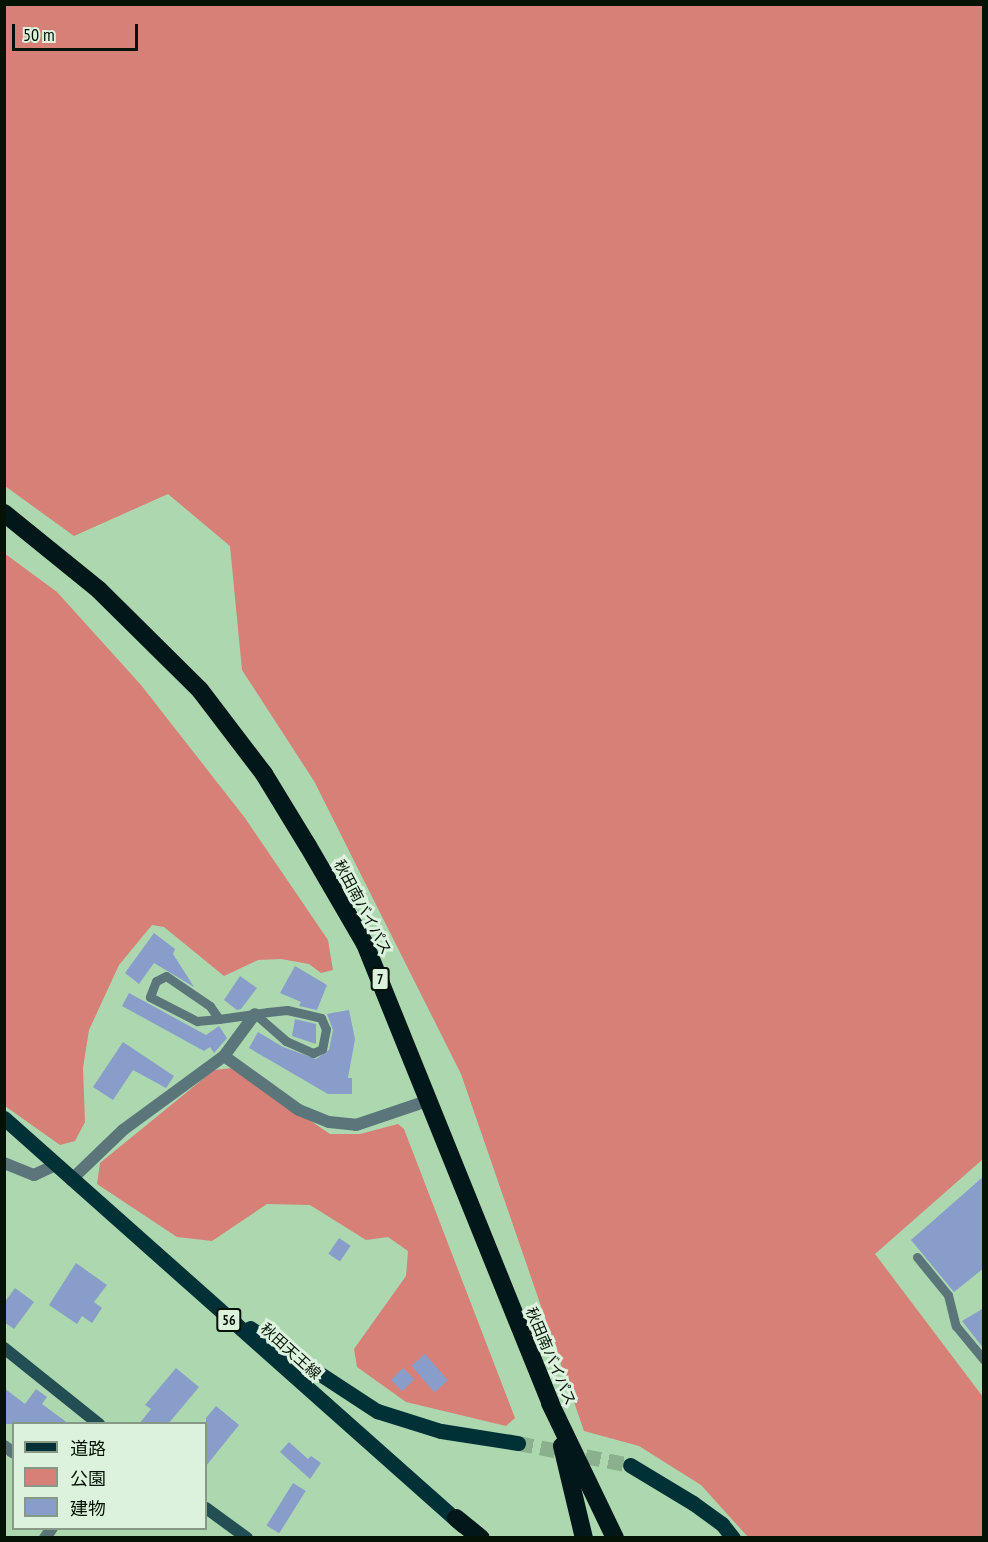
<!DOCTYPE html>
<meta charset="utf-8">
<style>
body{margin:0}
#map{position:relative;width:988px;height:1542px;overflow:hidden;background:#acd7af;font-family:"PT Sans Narrow","Noto Sans JP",sans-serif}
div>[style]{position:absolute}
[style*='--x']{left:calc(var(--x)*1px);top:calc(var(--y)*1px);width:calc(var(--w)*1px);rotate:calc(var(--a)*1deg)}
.green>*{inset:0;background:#d68077}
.building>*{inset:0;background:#899dcb;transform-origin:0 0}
.primary-tunnel>*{height:15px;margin-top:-7.5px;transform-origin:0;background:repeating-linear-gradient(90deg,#8ab08d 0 15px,transparent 0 23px)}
.lane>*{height:9px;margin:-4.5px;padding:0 4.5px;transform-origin:4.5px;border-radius:4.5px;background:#5b767a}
.street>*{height:12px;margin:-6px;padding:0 6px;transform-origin:6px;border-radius:6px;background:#5b767a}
.secondary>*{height:12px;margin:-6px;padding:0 6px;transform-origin:6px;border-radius:6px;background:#234e54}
.primary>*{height:15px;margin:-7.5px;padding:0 7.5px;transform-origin:7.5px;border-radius:7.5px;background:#003137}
.highway>*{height:18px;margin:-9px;padding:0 9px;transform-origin:9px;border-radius:9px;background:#02171a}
span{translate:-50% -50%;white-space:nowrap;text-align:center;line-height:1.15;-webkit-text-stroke:6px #dcf2dd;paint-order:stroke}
.shield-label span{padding:2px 4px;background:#dcf2dd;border:2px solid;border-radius:4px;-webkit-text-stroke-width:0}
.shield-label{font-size:14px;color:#041306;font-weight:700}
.street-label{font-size:15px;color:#041306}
.frame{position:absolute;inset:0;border:6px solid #041306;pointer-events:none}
.legend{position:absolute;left:12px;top:1422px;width:195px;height:108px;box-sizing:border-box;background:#dcf2dd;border:2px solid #869987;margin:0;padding:8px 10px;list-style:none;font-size:18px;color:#041306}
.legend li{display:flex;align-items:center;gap:12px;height:30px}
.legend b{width:30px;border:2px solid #869987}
.scale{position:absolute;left:12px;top:24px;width:126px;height:27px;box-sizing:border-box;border:3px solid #041306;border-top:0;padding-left:8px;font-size:18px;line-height:21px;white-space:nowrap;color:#041306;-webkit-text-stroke:4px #dcf2dd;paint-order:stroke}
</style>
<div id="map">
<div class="green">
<i style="clip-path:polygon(5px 4px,983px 5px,983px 1159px,875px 1254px,983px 1397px,983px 1537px,748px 1537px,701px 1485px,639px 1446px,584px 1431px,461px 1074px,314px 781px,242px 670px,230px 546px,168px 494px,74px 536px,5px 486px)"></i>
<i style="clip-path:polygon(4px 553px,57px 592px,141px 685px,245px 818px,328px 940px,333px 970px,321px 973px,309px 964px,281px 959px,258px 960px,224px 976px,164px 927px,152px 925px,119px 965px,89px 1030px,83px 1068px,85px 1122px,75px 1141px,60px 1145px,5px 1106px)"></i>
<i style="clip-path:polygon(232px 1068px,330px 1134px,360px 1134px,398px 1124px,404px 1129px,515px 1418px,506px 1426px,406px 1402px,357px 1367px,354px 1349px,406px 1276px,408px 1251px,388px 1237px,366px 1240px,310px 1205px,267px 1204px,212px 1241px,177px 1237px,97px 1184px,100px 1163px,214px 1070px)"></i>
</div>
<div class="building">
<i style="clip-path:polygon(154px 933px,175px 949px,173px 954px,194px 987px,154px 963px,139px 984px,125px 973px)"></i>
<i style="clip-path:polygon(295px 966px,327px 985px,317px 1010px,299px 1006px,301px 1002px,280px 993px)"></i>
<i style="clip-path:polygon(240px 976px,257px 988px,241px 1009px,237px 1010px,224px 1000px)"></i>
<i style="clip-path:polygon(129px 993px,206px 1035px,219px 1026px,227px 1038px,214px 1053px,210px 1047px,204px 1051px,122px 1006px)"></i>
<i style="clip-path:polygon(349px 1010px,355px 1039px,348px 1078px,352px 1078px,352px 1094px,328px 1094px,249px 1048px,258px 1032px,283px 1047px,316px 1059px,329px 1050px,333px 1030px,327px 1014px)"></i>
<i style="clip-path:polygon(295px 1019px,316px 1024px,316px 1044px,292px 1036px)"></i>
<i style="clip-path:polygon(123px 1042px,174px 1076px,166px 1088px,133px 1070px,113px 1100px,93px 1087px)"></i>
<i style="clip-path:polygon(984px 1176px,984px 1268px,954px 1292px,911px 1240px)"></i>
<i style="left:339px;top:1238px;width:14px;height:19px;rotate:34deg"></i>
<i style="clip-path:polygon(76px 1263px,107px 1285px,94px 1302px,102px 1308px,92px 1323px,82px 1316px,77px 1324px,49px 1305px)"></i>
<i style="clip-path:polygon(15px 1288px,34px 1302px,14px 1329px,4px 1322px,4px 1303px)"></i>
<i style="clip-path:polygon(984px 1308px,984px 1349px,962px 1321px)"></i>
<i style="left:425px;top:1354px;width:35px;height:18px;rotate:49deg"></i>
<i style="clip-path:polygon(176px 1368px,199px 1387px,168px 1424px,139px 1424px,151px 1409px,145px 1405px)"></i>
<i style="left:403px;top:1368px;width:16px;height:17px;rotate:45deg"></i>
<i style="clip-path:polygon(4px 1388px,25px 1404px,36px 1389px,47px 1397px,42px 1404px,69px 1424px,4px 1424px)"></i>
<i style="clip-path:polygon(216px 1406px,239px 1425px,206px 1466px,206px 1418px)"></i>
<i style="clip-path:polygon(289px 1442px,308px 1459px,311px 1456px,321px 1463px,310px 1479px,280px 1452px)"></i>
<i style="left:293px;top:1483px;width:15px;height:50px;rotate:32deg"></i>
</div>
<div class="primary-tunnel">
<i style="--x:518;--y:1443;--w:114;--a:11.1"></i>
</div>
<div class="lane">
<i style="--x:219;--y:1019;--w:16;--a:-125"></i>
<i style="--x:210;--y:1006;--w:53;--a:-145.7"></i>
<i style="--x:166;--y:976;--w:11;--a:153"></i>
<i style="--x:156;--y:981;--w:17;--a:111"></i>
<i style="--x:150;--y:997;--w:53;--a:27.1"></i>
<i style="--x:197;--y:1021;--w:22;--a:-5"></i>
<i style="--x:219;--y:1019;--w:36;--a:-8"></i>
<i style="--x:255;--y:1014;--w:13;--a:-9"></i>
<i style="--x:268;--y:1012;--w:19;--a:-6"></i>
<i style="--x:287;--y:1010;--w:35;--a:13"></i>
<i style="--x:321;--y:1018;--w:12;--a:66"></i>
<i style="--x:326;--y:1029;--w:20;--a:101"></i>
<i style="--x:322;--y:1049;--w:10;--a:156"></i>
<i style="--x:313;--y:1053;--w:30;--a:-156"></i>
<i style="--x:286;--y:1041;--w:41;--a:-138.9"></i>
<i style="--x:917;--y:1257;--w:49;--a:50.8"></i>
<i style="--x:948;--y:1295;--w:32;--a:76"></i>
<i style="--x:956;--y:1326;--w:44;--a:50.5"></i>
</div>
<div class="street">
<i style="--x:224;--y:1056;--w:92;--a:35.8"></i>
<i style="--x:299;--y:1110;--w:32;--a:22"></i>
<i style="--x:329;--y:1122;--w:27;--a:6"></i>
<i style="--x:356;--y:1125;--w:78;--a:-18.7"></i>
<i style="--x:4;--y:1163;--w:32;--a:22"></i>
<i style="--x:34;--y:1175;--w:23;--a:-25"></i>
<i style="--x:71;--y:1180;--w:72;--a:-43.9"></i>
<i style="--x:123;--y:1130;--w:125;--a:-36.2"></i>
<i style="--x:224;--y:1056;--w:52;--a:-53.6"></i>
<i style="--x:4;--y:1446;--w:12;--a:35"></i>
<i style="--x:45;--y:1538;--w:12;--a:-55"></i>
</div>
<div class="secondary">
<i style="--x:4;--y:1348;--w:122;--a:38.7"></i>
<i style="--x:206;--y:1508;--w:51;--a:36.2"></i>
</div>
<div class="primary">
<i style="--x:4;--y:1118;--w:613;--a:41.63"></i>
<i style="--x:250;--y:1328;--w:152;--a:33.2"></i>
<i style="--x:377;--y:1411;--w:67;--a:17.4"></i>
<i style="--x:441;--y:1431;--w:78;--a:8.9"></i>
<i style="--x:630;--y:1465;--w:74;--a:31.1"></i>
<i style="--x:693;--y:1503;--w:36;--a:36"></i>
<i style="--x:722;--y:1524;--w:18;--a:52"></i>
</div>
<div class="highway">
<i style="--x:4;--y:513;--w:122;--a:39"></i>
<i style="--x:99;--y:590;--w:142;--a:44.7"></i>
<i style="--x:200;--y:690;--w:106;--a:52.7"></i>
<i style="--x:264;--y:774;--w:84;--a:58.6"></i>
<i style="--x:308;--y:846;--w:113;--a:59.8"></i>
<i style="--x:365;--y:944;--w:495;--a:68"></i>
<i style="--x:550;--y:1403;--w:150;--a:64.3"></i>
<i style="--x:562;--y:1446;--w:95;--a:76.6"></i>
<i style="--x:456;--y:1518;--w:32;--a:39"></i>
</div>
<div class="shield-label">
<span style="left:380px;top:979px">7</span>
<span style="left:229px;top:1320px">56</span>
</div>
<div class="street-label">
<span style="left:363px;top:907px;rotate:62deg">秋田南バイパス</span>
<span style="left:291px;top:1351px;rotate:42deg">秋田天王線</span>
<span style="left:551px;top:1356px;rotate:67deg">秋田南バイパス</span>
</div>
<div class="frame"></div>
<ul class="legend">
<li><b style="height:8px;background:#003137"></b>道路</li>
<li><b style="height:16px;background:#d68077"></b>公園</li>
<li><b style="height:16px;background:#899dcb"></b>建物</li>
</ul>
<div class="scale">50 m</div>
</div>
